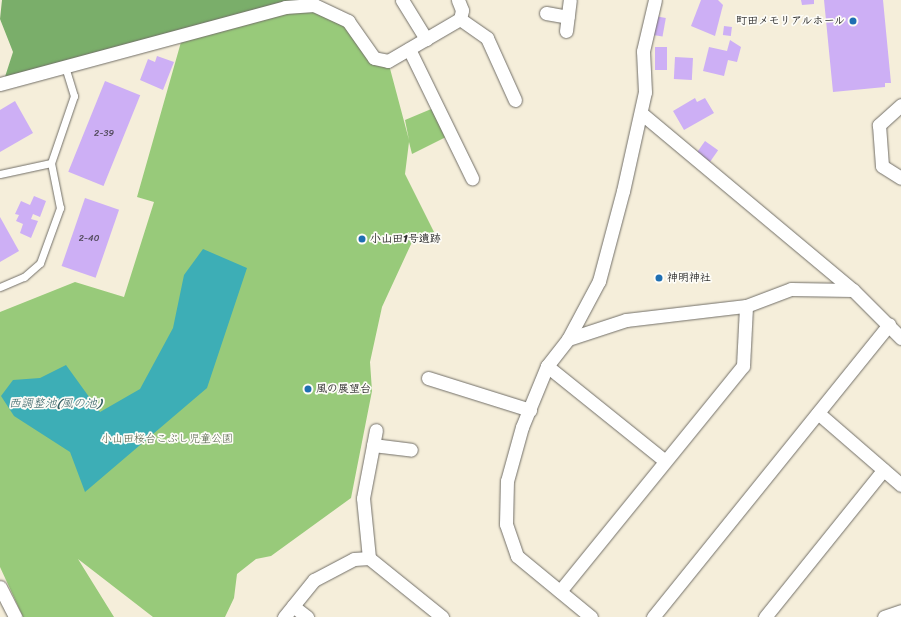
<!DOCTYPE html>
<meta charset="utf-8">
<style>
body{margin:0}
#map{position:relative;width:901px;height:617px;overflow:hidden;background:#f5eeda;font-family:Sriracha,"Klee One",sans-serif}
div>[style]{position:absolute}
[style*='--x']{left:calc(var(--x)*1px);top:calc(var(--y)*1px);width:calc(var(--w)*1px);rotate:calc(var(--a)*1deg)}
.green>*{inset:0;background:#98ca7a}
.forest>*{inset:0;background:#7aae6a}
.water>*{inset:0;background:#3daeb6}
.building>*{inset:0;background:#cdaff5;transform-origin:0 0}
.roads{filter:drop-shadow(0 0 1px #726f68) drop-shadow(0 0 1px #726f68)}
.lane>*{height:7px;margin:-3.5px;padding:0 3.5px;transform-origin:3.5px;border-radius:3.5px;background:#fff}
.street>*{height:13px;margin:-6.5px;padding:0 6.5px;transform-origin:6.5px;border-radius:6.5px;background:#fff}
.dots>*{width:11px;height:11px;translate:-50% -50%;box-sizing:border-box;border:2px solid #fdfcf7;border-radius:50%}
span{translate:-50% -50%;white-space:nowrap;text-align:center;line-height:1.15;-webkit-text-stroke:3.5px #fdfcf7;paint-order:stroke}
.number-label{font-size:9px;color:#544c5e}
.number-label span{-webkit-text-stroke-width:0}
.poi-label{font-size:11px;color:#2b2b2b;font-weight:700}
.right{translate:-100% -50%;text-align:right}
.left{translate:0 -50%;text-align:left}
.park-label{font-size:11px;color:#4c5b43}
.water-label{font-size:12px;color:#325f63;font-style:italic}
</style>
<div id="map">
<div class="green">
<i style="clip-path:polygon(314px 5px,348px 21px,374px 57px,388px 61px,409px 140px,405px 120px,436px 107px,450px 135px,412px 154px,409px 142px,405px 174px,434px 232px,412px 242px,382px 307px,370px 362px,372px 391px,351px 498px,271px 556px,256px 559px,237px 574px,234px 598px,225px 617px,153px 617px,78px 559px,114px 617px,23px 617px,0 567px,0 312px,75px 282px,124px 297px,154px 202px,137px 197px,183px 35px)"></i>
</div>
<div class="forest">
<i style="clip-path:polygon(2px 0,319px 0,314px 5px,3px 83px,13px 52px,0 19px)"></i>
</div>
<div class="water">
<i style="clip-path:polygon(203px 249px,247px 268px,207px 388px,85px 492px,70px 452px,14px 416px,1px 396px,13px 380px,40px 378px,66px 365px,100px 412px,140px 389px,173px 328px,184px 275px)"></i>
</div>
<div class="building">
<i style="clip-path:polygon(701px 0,718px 0,723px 5px,715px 36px,691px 26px)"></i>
<i style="clip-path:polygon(801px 0,814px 0,814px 4px,802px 5px)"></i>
<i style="clip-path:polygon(824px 0,883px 0,891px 83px,885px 83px,885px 87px,833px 92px)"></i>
<i style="left:655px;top:16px;width:11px;height:19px;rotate:10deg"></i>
<i style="left:724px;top:26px;width:8px;height:9px;rotate:7deg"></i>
<i style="clip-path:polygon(730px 40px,741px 47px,737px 62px,728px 60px,724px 76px,703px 71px,709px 47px,727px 51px)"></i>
<i style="left:655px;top:47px;width:12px;height:23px"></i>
<i style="clip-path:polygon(157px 56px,174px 62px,163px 90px,140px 80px,148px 59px,155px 62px)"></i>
<i style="left:675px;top:57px;width:18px;height:22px;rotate:3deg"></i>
<i style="left:105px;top:81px;width:38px;height:98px;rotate:22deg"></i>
<i style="clip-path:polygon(695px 98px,697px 102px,705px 98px,714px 113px,684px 130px,673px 111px)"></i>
<i style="clip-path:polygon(15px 101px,33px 133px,0 152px,0 110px)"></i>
<i style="left:705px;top:141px;width:16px;height:14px;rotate:35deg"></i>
<i style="clip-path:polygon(34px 196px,46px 201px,40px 217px,33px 214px,31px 219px,38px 221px,31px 238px,20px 233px,23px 224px,16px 221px,19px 215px,15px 214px,21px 201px,30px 205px)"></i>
<i style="left:85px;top:198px;width:36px;height:72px;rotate:19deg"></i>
<i style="clip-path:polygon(0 217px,19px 251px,0 262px)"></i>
</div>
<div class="roads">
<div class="lane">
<i style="--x:0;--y:174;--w:52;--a:-12.2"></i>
<i style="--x:0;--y:287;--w:26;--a:-23"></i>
<i style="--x:24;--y:277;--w:21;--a:-41"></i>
<i style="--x:40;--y:263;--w:59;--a:-70"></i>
<i style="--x:60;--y:208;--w:46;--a:-101.3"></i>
<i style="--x:51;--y:163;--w:71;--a:-71.1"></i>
<i style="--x:74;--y:96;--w:31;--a:-107"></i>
</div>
<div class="street">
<i style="--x:402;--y:0;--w:46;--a:58.4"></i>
<i style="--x:546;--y:13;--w:22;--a:10"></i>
<i style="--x:460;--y:19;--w:33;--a:35"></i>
<i style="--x:487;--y:38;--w:68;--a:65.7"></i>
<i style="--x:566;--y:31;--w:31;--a:-83"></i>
<i style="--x:409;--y:49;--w:144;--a:64"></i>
<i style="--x:0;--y:84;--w:295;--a:-15.1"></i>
<i style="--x:285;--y:7;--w:29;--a:-4"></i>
<i style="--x:314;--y:5;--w:38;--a:25"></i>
<i style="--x:348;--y:21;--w:45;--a:54.9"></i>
<i style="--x:374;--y:58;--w:14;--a:12"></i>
<i style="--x:388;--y:61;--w:83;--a:-30.3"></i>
<i style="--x:460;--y:19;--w:9;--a:-77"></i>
<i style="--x:462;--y:10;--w:11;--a:-112"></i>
<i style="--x:901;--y:105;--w:30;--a:138"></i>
<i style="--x:879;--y:125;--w:41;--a:85.8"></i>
<i style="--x:882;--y:166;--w:22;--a:32"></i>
<i style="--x:641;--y:113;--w:276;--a:39.9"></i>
<i style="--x:568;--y:339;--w:66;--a:-61.9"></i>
<i style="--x:599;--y:281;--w:93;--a:-75.1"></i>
<i style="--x:623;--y:191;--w:101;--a:-77.5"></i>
<i style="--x:645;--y:92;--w:41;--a:-92.8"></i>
<i style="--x:643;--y:51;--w:52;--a:-76.8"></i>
<i style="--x:547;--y:366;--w:150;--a:38.8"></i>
<i style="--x:428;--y:378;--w:107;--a:17.4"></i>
<i style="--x:818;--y:413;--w:110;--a:40.9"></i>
<i style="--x:373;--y:445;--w:38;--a:7"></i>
<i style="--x:369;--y:558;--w:60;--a:-95.7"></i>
<i style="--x:363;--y:498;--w:69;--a:-79.2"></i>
<i style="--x:0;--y:587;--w:34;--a:63"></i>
<i style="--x:560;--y:591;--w:290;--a:-50.9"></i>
<i style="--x:743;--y:366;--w:60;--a:-87.1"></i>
<i style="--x:293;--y:606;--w:18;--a:38"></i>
<i style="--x:284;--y:617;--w:48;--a:-51"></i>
<i style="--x:314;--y:580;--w:45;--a:-27.7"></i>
<i style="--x:354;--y:559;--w:15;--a:-4"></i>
<i style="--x:369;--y:558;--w:94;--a:38.9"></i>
<i style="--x:591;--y:617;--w:96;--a:-140.5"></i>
<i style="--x:517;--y:556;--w:34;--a:-109"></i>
<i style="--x:506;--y:524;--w:43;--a:-88.7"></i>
<i style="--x:507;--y:481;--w:56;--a:-74.5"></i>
<i style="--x:522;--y:427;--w:66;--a:-67.7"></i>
<i style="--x:547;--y:366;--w:34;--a:-52"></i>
<i style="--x:568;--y:339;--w:61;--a:-18.1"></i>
<i style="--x:626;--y:320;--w:121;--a:-6.7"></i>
<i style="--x:746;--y:306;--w:48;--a:-20.7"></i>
<i style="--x:791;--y:289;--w:62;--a:0.9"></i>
<i style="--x:853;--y:290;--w:68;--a:45"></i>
<i style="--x:653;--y:617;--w:376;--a:-51.1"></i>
<i style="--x:765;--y:617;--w:189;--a:-51.2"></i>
<i style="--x:884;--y:617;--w:18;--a:-19"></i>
</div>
</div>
<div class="dots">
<i style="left:853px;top:21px;background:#1f6fb2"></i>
<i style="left:362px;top:239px;background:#1f6fb2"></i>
<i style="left:659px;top:278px;background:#1f6fb2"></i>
<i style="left:308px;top:389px;background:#1f6fb2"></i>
</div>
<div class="number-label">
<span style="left:104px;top:133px">2-39</span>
<span style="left:89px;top:238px">2-40</span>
</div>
<div class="poi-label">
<span class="right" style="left:845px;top:21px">町田メモリアルホール</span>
<span class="left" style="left:370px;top:239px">小山田1号遺跡</span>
<span class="left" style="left:667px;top:278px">神明神社</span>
<span class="left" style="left:316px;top:389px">風の展望台</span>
</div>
<div class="park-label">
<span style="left:167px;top:439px">小山田桜台こぶし児童公園</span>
</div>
<div class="water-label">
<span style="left:55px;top:404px">西調整池(風の池)</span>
</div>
</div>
